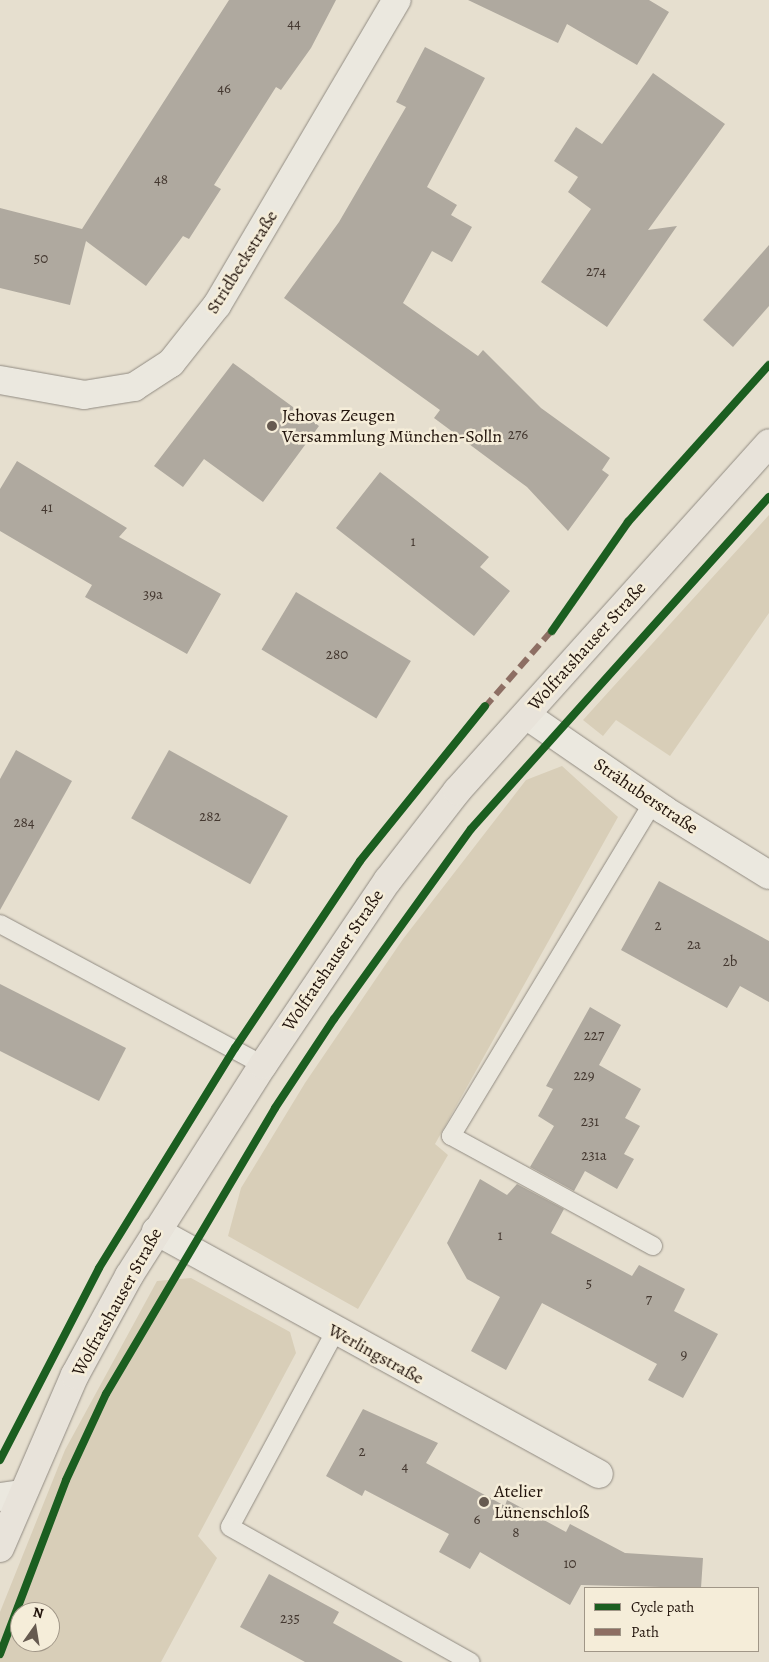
<!DOCTYPE html>
<meta charset="utf-8">
<style>
body{margin:0}
#map{position:relative;width:769px;height:1662px;overflow:hidden;background:#e6dfcf;font-family:Alegreya,serif}
div>[style]{position:absolute}
[style*='--x']{left:calc(var(--x)*1px);top:calc(var(--y)*1px);width:calc(var(--w)*1px);rotate:calc(var(--a)*1deg)}
.green>*{inset:0;background:#d8ceb8}
.building>*{inset:0;background:#afa99f;transform-origin:0 0}
.roads{filter:drop-shadow(0 0 1px #918b82) drop-shadow(0 0 1px #918b82)}
.service>*{height:18px;margin:-9px;padding:0 9px;transform-origin:9px;border-radius:9px;background:#ebe8df}
.minor>*{height:28px;margin:-14px;padding:0 14px;transform-origin:14px;border-radius:14px;background:#ebe8df}
.primary>*{height:28px;margin:-14px;padding:0 14px;transform-origin:14px;border-radius:14px;background:#e8e3da}
.quiet>*{height:6px;margin-top:-3px;transform-origin:0;background:repeating-linear-gradient(90deg,#8d6e63 0 12px,transparent 0 18px)}
.cycleway>*{height:8px;margin:-4px;padding:0 4px;transform-origin:4px;border-radius:4px;background:#1b5e20}
.dots>*{width:14px;height:14px;translate:-50% -50%;box-sizing:border-box;border:2px solid #f5edd9;border-radius:50%}
span{translate:-50% -50%;white-space:nowrap;text-align:center;line-height:1.15;-webkit-text-stroke:5px #f5edd9;paint-order:stroke}
.number-label{font-size:15px;color:#443830}
.number-label span{-webkit-text-stroke-width:0}
.street-label{font-size:18px;color:#21130b}
.poi-label{font-size:18px;color:#21130b}
.left{translate:0 -50%;text-align:left}
.legend{position:absolute;left:584px;top:1587px;width:175px;height:65px;box-sizing:border-box;background:#f5edd9;border:1px solid #a09687;margin:0;padding:6px 9px;list-style:none;font-size:15px;color:#21130b}
.legend li{display:flex;align-items:center;gap:10px;height:25px}
.legend b{width:25px;border:1px solid #a09687}
.north{position:absolute;left:10px;top:1602px;width:50px;height:50px;box-sizing:border-box;background:#f5edd9;border:1px solid #a09687;border-radius:50%;rotate:13deg;font-size:14px;font-weight:700;line-height:20px;text-align:center;color:#21130b}
.north::after{content:'';display:block;margin:auto;width:18px;height:22px;background:#665a50;clip-path:polygon(50% 0,100% 100%,50% 72%,0 100%)}
</style>
<div id="map">
<div class="green">
<i style="clip-path:polygon(769px 515px,769px 613px,670px 756px,616px 720px,603px 736px,583px 720px)"></i>
<i style="clip-path:polygon(562px 766px,618px 817px,435px 1144px,448px 1155px,358px 1309px,228px 1236px,241px 1188px,305px 1083px,403px 939px,526px 780px)"></i>
<i style="clip-path:polygon(evenodd,191px 1278px,290px 1332px,296px 1353px,198px 1536px,217px 1558px,161px 1662px,0 1662px,0 1612px,65px 1450px,157px 1281px,191px 1278px,20px 1612px,50px 1612px,50px 1642px,20px 1642px,20px 1612px)"></i>
</div>
<div class="building">
<i style="clip-path:polygon(229px 0,336px 0,311px 48px,281px 90px,276px 87px,214px 185px,221px 189px,189px 239px,183px 236px,146px 286px,86px 241px,70px 305px,0 288px,0 208px,82px 229px)"></i>
<i style="clip-path:polygon(468px 0,649px 0,669px 12px,637px 65px,567px 24px,558px 43px)"></i>
<i style="clip-path:polygon(425px 47px,485px 78px,427px 187px,457px 205px,451px 215px,472px 227px,452px 262px,432px 251px,403px 303px,478px 356px,483px 350px,541px 408px,610px 458px,602px 470px,609px 475px,568px 531px,527px 487px,434px 418px,440px 410px,284px 298px,339px 222px,406px 107px,396px 102px)"></i>
<i style="clip-path:polygon(653px 73px,725px 124px,648px 230px,677px 226px,607px 327px,541px 282px,591px 209px,568px 192px,578px 177px,554px 161px,576px 127px,602px 144px)"></i>
<i style="clip-path:polygon(769px 245px,769px 306px,733px 347px,703px 320px)"></i>
<i style="clip-path:polygon(233px 363px,319px 426px,263px 502px,204px 459px,183px 487px,154px 466px)"></i>
<i style="clip-path:polygon(17px 461px,127px 528px,119px 537px,221px 594px,187px 654px,85px 597px,92px 585px,0 531px,0 489px)"></i>
<i style="clip-path:polygon(380px 472px,489px 557px,480px 567px,510px 591px,474px 636px,336px 528px)"></i>
<i style="left:296px;top:592px;width:134px;height:67px;rotate:31deg"></i>
<i style="clip-path:polygon(16px 750px,72px 781px,0 910px,0 779px)"></i>
<i style="left:169px;top:750px;width:136px;height:78px;rotate:29deg"></i>
<i style="clip-path:polygon(659px 881px,769px 941px,769px 1002px,740px 986px,727px 1008px,621px 950px)"></i>
<i style="clip-path:polygon(0 984px,126px 1048px,99px 1101px,0 1051px)"></i>
<i style="clip-path:polygon(590px 1007px,621px 1025px,599px 1065px,641px 1089px,625px 1118px,640px 1126px,624px 1154px,634px 1159px,617px 1189px,585px 1171px,574px 1191px,530px 1167px,554px 1126px,538px 1116px,553px 1089px,546px 1086px)"></i>
<i style="clip-path:polygon(480px 1179px,507px 1195px,517px 1184px,564px 1209px,551px 1233px,632px 1276px,639px 1265px,685px 1289px,674px 1311px,718px 1334px,683px 1398px,648px 1380px,657px 1364px,542px 1303px,506px 1370px,471px 1351px,500px 1297px,467px 1279px,447px 1243px)"></i>
<i style="clip-path:polygon(363px 1409px,438px 1443px,426px 1463px,505px 1506px,507px 1500px,566px 1532px,570px 1524px,625px 1553px,703px 1558px,701px 1588px,581px 1585px,570px 1605px,480px 1552px,470px 1569px,439px 1552px,449px 1534px,365px 1490px,362px 1496px,326px 1476px)"></i>
<i style="clip-path:polygon(269px 1574px,339px 1612px,333px 1623px,403px 1662px,305px 1662px,240px 1627px)"></i>
</div>
<div class="roads">
<div class="service">
<i style="--x:0;--y:924;--w:298;--a:28.2"></i>
<i style="--x:653;--y:1246;--w:230;--a:-151.4"></i>
<i style="--x:451;--y:1136;--w:390;--a:-58.8"></i>
<i style="--x:335;--y:1332;--w:221;--a:118.3"></i>
<i style="--x:230;--y:1527;--w:276;--a:29.3"></i>
</div>
<div class="minor">
<i style="--x:0;--y:380;--w:85;--a:10.1"></i>
<i style="--x:84;--y:395;--w:51;--a:-9.1"></i>
<i style="--x:134;--y:387;--w:44;--a:-33"></i>
<i style="--x:171;--y:363;--w:74;--a:-51.6"></i>
<i style="--x:217;--y:305;--w:354;--a:-59.5"></i>
<i style="--x:526;--y:715;--w:168;--a:34.5"></i>
<i style="--x:664;--y:810;--w:123;--a:31.8"></i>
<i style="--x:156;--y:1231;--w:505;--a:28.75"></i>
<i style="--x:0;--y:1497;--w:21;--a:-8"></i>
</div>
<div class="primary">
<i style="--x:0;--y:1548;--w:189;--a:-66.6"></i>
<i style="--x:75;--y:1375;--w:113;--a:-61.4"></i>
<i style="--x:129;--y:1276;--w:250;--a:-57.6"></i>
<i style="--x:263;--y:1065;--w:223;--a:-56"></i>
<i style="--x:388;--y:880;--w:113;--a:-52.2"></i>
<i style="--x:457;--y:791;--w:467;--a:-48.1"></i>
</div>
</div>
<div class="quiet">
<i style="--x:484;--y:708;--w:108;--a:-48.8"></i>
</div>
<div class="cycleway">
<i style="--x:552;--y:631;--w:133;--a:-55.1"></i>
<i style="--x:628;--y:522;--w:211;--a:-48.1"></i>
<i style="--x:0;--y:1460;--w:216;--a:-62.7"></i>
<i style="--x:99;--y:1268;--w:259;--a:-58.3"></i>
<i style="--x:235;--y:1048;--w:225;--a:-56.2"></i>
<i style="--x:360;--y:861;--w:199;--a:-51.1"></i>
<i style="--x:0;--y:1654;--w:186;--a:-69.2"></i>
<i style="--x:66;--y:1480;--w:95;--a:-65.1"></i>
<i style="--x:106;--y:1394;--w:332;--a:-59.4"></i>
<i style="--x:275;--y:1108;--w:107;--a:-56.5"></i>
<i style="--x:334;--y:1019;--w:234;--a:-54.2"></i>
<i style="--x:471;--y:829;--w:446;--a:-48.1"></i>
</div>
<div class="dots">
<i style="left:272px;top:426px;background:#665a50"></i>
<i style="left:484px;top:1502px;background:#665a50"></i>
</div>
<div class="number-label">
<span style="left:294px;top:24px">44</span>
<span style="left:224px;top:89px">46</span>
<span style="left:161px;top:180px">48</span>
<span style="left:41px;top:259px">50</span>
<span style="left:596px;top:272px">274</span>
<span style="left:518px;top:435px">276</span>
<span style="left:47px;top:508px">41</span>
<span style="left:413px;top:542px">1</span>
<span style="left:153px;top:595px">39a</span>
<span style="left:337px;top:655px">280</span>
<span style="left:210px;top:817px">282</span>
<span style="left:24px;top:823px">284</span>
<span style="left:658px;top:926px">2</span>
<span style="left:694px;top:945px">2a</span>
<span style="left:730px;top:962px">2b</span>
<span style="left:594px;top:1036px">227</span>
<span style="left:584px;top:1076px">229</span>
<span style="left:590px;top:1122px">231</span>
<span style="left:594px;top:1156px">231a</span>
<span style="left:500px;top:1236px">1</span>
<span style="left:589px;top:1284px">5</span>
<span style="left:649px;top:1300px">7</span>
<span style="left:684px;top:1355px">9</span>
<span style="left:362px;top:1452px">2</span>
<span style="left:405px;top:1467px">4</span>
<span style="left:477px;top:1520px">6</span>
<span style="left:516px;top:1533px">8</span>
<span style="left:570px;top:1564px">10</span>
<span style="left:290px;top:1619px">235</span>
</div>
<div class="street-label">
<span style="left:242px;top:262px;rotate:-58deg">Stridbeckstraße</span>
<span style="left:587px;top:646px;rotate:-48deg">Wolfratshauser Straße</span>
<span style="left:646px;top:796px;rotate:34deg">Strähuberstraße</span>
<span style="left:333px;top:960px;rotate:-56deg">Wolfratshauser Straße</span>
<span style="left:117px;top:1302px;rotate:-61deg">Wolfratshauser Straße</span>
<span style="left:376px;top:1354px;rotate:29deg">Werlingstraße</span>
</div>
<div class="poi-label">
<span class="left" style="left:282px;top:426px">Jehovas Zeugen<br>Versammlung München-Solln</span>
<span class="left" style="left:494px;top:1502px">Atelier<br>Lünenschloß</span>
</div>
<ul class="legend">
<li><b style="height:6px;background:#1b5e20"></b>Cycle path</li>
<li><b style="height:6px;background:#8d6e63"></b>Path</li>
</ul>
<div class="north">N</div>
</div>
